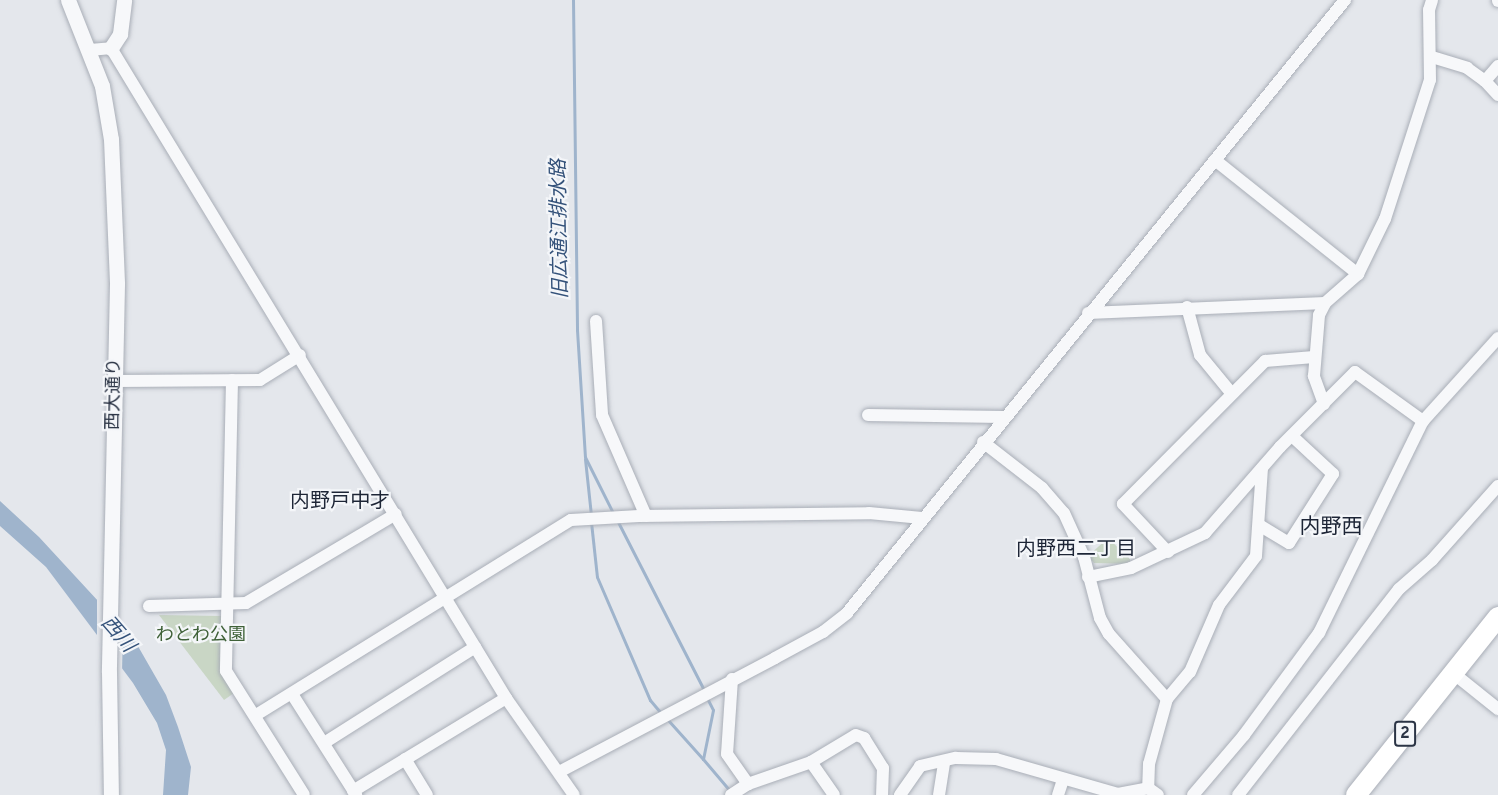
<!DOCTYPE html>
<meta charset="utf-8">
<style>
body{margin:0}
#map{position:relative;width:1498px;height:795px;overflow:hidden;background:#e4e7ec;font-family:Overpass,"Noto Sans JP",sans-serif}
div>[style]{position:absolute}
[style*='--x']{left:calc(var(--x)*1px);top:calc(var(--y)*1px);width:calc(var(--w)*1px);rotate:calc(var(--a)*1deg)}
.green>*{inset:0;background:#c9d6c5}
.water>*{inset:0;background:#9fb4cc}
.pier>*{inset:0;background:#e4e7ec}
.stream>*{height:3px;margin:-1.5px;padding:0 1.5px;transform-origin:1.5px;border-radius:1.5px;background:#9fb4cc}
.roads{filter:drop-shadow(0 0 2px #a9aeb7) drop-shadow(0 0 2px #a9aeb7)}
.minor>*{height:12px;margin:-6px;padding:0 6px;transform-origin:6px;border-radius:6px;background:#f7f8fa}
.tertiary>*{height:15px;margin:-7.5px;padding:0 7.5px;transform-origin:7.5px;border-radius:7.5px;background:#f7f8fa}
.primary>*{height:20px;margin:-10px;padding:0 10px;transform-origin:10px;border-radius:10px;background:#fff}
span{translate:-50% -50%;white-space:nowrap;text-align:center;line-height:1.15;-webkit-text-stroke:4.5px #f4f6f9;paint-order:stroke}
.shield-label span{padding:2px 4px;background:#f4f6f9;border:2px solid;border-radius:4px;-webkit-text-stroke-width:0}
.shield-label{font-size:16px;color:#2b3445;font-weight:700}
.street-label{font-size:18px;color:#2b3445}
.park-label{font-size:18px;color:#3f6138}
.water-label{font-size:20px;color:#34527a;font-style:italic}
.neighbourhood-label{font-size:20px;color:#1d2536}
.quarter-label{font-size:21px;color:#1d2536}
</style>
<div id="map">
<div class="green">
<i style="clip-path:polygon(1108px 538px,1130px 559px,1130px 564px,1094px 563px,1088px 556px)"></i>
<i style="clip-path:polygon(159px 615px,223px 616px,234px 693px,224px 700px)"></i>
</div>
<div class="water">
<i style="clip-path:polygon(0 501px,39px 537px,135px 641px,166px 695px,178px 727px,191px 767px,188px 795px,163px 795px,166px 750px,157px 723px,133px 683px,46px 567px,0 526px)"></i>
</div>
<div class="pier">
<i style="clip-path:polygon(97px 595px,123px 624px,122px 673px,97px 640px)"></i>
</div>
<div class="stream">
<i style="--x:573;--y:0;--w:330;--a:89.3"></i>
<i style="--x:577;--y:330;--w:127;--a:86.4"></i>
<i style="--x:585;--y:457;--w:63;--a:63.4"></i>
<i style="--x:585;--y:459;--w:56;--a:83.9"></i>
<i style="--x:591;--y:522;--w:55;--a:83.8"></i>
<i style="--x:597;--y:577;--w:134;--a:66.7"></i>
<i style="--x:650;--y:700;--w:17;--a:50"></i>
<i style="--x:618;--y:522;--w:191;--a:62.9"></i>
<i style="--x:707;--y:698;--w:13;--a:63"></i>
<i style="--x:713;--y:710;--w:50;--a:101.5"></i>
<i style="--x:703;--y:759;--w:42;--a:49.8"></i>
<i style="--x:668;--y:720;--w:52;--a:48.1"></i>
</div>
<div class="roads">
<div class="minor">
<i style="--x:1498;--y:0;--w:1;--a:90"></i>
<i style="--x:90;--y:50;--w:21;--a:-5"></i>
<i style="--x:111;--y:48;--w:761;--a:58.71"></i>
<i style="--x:506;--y:698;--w:118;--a:55"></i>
<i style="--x:1432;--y:57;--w:37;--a:17"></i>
<i style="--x:1467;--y:68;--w:22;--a:36"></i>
<i style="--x:1498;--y:66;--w:20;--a:131"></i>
<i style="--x:1485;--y:81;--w:19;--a:47"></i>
<i style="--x:1215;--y:160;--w:183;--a:38.6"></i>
<i style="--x:1187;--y:307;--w:50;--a:74.8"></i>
<i style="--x:1200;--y:355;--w:50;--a:50.6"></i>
<i style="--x:1088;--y:313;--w:237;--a:-2.4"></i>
<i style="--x:596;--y:321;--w:94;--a:86.3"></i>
<i style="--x:602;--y:415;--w:110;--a:66.5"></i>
<i style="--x:232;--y:380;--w:291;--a:91.2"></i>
<i style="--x:226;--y:671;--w:146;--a:57.8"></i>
<i style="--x:116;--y:381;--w:144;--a:-0.4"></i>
<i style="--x:260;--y:380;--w:47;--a:-32"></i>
<i style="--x:1324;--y:404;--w:30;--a:-110"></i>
<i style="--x:1314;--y:376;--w:61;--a:-85.3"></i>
<i style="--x:1319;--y:315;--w:13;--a:-63"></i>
<i style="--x:1325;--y:303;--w:44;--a:-41.3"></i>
<i style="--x:1358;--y:274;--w:61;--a:-63.9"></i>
<i style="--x:1385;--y:219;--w:146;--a:-72.1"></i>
<i style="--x:1430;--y:80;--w:70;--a:-90.8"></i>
<i style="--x:1429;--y:10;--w:10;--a:-73"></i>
<i style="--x:868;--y:415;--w:135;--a:0.8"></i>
<i style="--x:983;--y:442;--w:75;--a:37.9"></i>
<i style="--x:1042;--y:488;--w:33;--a:49"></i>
<i style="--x:1064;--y:513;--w:48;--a:65.6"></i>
<i style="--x:1084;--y:557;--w:63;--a:75.3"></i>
<i style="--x:1100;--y:618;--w:18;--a:61"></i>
<i style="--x:1109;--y:634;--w:87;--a:48.3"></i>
<i style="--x:1167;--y:699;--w:67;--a:105.5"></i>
<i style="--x:1149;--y:764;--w:24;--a:92"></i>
<i style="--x:1259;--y:525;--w:35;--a:31"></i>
<i style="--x:1289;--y:543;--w:82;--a:-57.5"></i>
<i style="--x:1333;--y:474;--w:56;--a:-137.2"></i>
<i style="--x:1168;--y:552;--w:66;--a:-133.2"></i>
<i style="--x:1123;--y:504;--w:202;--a:-45.2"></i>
<i style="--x:1265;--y:361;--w:49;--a:-4.7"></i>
<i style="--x:1088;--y:577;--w:44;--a:-11.8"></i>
<i style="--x:1131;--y:568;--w:82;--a:-25.3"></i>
<i style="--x:1205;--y:533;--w:114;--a:-48.9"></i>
<i style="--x:1280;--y:447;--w:106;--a:-45"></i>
<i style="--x:1355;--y:372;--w:84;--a:35.8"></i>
<i style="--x:149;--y:606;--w:97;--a:-1.8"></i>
<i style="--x:246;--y:603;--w:174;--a:-30.7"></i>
<i style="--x:1453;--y:673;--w:58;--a:38.7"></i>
<i style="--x:732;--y:679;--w:75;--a:93.8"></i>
<i style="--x:727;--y:754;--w:37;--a:55"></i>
<i style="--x:292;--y:694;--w:120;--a:57.6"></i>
<i style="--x:1167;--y:699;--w:35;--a:-50"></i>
<i style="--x:1190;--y:672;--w:73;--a:-66.6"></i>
<i style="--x:1219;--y:605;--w:61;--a:-52.9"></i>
<i style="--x:1256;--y:556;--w:88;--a:-86.1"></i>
<i style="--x:256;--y:715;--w:370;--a:-31.8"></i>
<i style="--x:571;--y:520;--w:68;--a:-3.4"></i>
<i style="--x:639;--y:516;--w:230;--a:-0.7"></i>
<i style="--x:869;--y:513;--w:53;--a:5.4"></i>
<i style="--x:324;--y:743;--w:179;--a:-32.4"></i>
<i style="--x:405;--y:759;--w:42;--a:58.6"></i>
<i style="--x:811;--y:762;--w:40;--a:55.1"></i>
<i style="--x:559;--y:772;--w:244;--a:-27.8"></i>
<i style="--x:775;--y:658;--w:55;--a:-28.4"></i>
<i style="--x:823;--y:632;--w:31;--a:-38"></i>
<i style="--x:847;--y:613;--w:790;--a:-50.91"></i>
<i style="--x:353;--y:791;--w:179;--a:-31.3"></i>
<i style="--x:731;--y:795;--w:20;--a:-33"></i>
<i style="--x:748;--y:784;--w:67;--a:-19.2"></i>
<i style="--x:811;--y:762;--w:52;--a:-31"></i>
<i style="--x:856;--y:735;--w:9;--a:21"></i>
<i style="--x:864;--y:738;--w:36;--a:58"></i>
<i style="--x:883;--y:768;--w:27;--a:92"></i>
<i style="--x:900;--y:795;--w:35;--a:-55"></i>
<i style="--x:920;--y:766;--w:37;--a:-13"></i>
<i style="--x:956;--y:758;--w:40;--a:1.4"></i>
<i style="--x:996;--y:759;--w:127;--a:16"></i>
<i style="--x:1118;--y:794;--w:31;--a:-11"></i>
<i style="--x:1148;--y:788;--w:12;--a:35"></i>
<i style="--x:939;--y:795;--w:31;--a:-81"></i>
<i style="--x:1058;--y:795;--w:16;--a:-72"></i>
<i style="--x:1193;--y:795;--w:79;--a:-49.6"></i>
<i style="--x:1244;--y:735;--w:127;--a:-53.7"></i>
<i style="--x:1319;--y:633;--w:236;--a:-63.9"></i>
<i style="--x:1423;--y:421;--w:112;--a:-47.9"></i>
<i style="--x:1238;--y:795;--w:261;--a:-52"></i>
<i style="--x:1399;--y:589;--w:44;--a:-41.3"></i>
<i style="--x:1432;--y:560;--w:99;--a:-48.3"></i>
</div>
<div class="tertiary">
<i style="--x:68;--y:0;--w:92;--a:68.4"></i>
<i style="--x:102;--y:86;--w:54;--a:80.4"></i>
<i style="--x:111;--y:139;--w:145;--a:87.6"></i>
<i style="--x:117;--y:284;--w:388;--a:91.2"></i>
<i style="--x:109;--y:672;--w:123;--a:89.1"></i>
<i style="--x:111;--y:48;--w:17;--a:-57"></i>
<i style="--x:120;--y:34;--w:34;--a:-83"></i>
</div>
<div class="primary">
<i style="--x:1356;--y:795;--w:228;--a:-51.4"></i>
</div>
</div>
<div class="shield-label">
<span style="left:1405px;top:734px">2</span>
</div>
<div class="street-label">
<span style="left:115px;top:394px;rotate:-89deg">西大通り</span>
</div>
<div class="park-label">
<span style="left:201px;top:636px">わとわ公園</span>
</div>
<div class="water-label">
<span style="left:561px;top:229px;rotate:-91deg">旧広通江排水路</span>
<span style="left:117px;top:635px;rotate:49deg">西川</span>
</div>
<div class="neighbourhood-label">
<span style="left:340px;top:502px">内野戸中才</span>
<span style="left:1076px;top:550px">内野西二丁目</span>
</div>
<div class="quarter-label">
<span style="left:1331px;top:528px">内野西</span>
</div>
</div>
